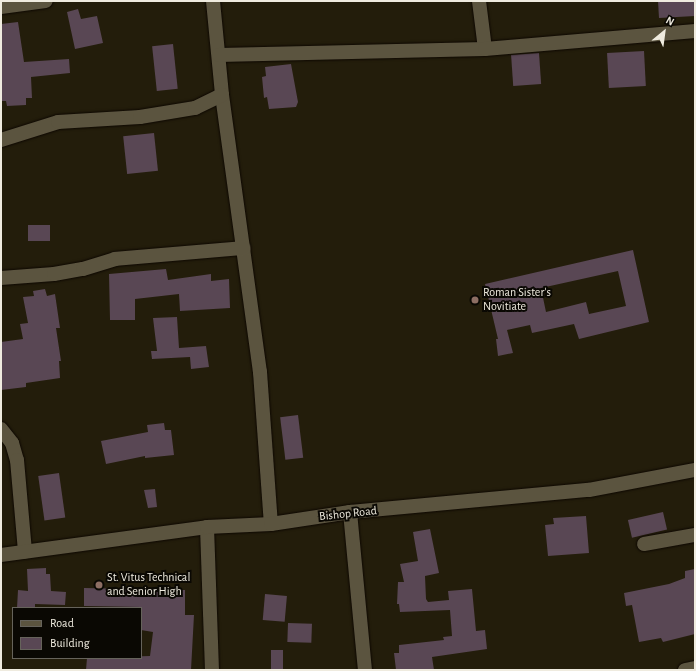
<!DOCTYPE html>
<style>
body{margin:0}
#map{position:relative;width:696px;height:671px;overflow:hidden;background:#231d0b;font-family:"Alegreya Sans",sans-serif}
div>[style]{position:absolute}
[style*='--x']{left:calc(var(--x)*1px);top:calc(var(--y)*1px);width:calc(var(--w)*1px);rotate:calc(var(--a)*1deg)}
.building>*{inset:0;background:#594754;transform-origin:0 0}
.roads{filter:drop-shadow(0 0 1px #0d0700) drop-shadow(0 0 1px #0d0700)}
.minor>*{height:14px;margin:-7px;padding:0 7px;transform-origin:7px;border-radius:7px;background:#5b543f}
.dots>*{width:11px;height:11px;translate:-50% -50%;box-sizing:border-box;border:2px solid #0a0803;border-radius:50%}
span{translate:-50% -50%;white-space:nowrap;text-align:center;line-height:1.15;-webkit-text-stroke:4px #0a0803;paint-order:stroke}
.poi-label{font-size:12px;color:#efebdf}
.left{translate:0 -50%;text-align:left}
.street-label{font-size:12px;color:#efebdf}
.frame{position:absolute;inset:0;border:2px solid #efebdf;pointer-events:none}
.legend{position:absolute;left:12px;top:607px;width:130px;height:52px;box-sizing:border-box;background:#0a0803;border:1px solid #66635b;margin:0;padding:5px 7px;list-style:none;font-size:12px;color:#efebdf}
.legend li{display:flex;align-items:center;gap:8px;height:20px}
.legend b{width:20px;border:1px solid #66635b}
.north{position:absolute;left:644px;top:12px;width:40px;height:40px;-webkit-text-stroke:3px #0a0803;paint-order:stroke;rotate:29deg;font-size:11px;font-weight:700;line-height:16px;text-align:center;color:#efebdf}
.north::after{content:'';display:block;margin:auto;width:14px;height:18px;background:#efebdf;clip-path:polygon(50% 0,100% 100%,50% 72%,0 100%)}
</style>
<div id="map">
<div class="building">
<i style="clip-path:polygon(658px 1px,695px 1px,695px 16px,659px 18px)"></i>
<i style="clip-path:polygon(78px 9px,81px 19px,97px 16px,103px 43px,75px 49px,67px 12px)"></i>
<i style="clip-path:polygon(18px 22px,24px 62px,69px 59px,70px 73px,31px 77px,32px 98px,26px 98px,26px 105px,7px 106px,6px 101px,1px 101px,1px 24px)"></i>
<i style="left:173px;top:44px;width:45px;height:21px;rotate:84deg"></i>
<i style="left:644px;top:51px;width:35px;height:37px;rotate:87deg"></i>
<i style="left:539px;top:53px;width:31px;height:28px;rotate:86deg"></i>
<i style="clip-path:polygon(291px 64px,298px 102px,296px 107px,269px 109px,267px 97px,264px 98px,262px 77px,266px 76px,265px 67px)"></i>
<i style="left:154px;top:133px;width:38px;height:31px;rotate:84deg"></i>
<i style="left:28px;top:225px;width:22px;height:16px"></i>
<i style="clip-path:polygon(evenodd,633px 250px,649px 322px,579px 339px,574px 324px,532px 333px,530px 325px,507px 330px,513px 353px,498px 356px,496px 339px,498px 339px,485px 284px,633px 250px,618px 271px,626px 306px,589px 314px,586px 302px,546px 312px,541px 288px,618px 271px)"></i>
<i style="clip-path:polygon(166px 269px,168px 280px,211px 274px,211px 281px,229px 279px,230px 308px,180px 311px,179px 294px,135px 299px,135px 320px,110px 320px,109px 274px)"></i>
<i style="clip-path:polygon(45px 289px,47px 296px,55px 294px,60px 328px,56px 328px,61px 361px,59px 361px,60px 378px,26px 383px,26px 387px,1px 390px,1px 342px,23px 339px,20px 324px,28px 323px,23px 297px,34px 296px,33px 291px)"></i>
<i style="clip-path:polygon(177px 317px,179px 348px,206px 346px,209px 367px,191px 369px,190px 357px,152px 359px,151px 351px,157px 351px,153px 318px)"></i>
<i style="left:298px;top:415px;width:43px;height:18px;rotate:83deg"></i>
<i style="clip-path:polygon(164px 423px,165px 430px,171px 430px,174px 455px,145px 458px,145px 456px,106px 464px,101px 441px,148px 432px,147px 425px)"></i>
<i style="left:59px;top:473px;width:45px;height:21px;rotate:82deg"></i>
<i style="clip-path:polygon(155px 489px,157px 507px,148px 508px,144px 490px)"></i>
<i style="left:663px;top:512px;width:18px;height:36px;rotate:77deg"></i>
<i style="clip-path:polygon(586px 516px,589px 553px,548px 556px,545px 525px,554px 524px,553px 518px)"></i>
<i style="clip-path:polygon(430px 529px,439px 573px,425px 576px,426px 599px,428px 602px,449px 600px,448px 591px,472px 589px,476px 631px,485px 630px,487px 649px,432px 657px,434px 670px,396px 670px,394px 653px,399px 653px,399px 645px,444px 640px,443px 637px,452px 636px,450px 610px,400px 612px,399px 604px,397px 604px,398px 582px,404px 582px,400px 564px,418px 561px,413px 532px)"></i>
<i style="clip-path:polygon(46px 568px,46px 574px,50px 574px,51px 591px,66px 592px,65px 605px,35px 604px,35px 608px,17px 608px,18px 590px,28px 591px,27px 569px)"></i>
<i style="clip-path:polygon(695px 569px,695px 634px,663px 642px,661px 638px,639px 642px,632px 605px,626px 606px,624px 593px,669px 584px,685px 578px,685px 571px)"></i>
<i style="clip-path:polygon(84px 588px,185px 590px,185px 615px,194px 615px,191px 670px,86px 670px,87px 658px,150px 656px,153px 632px,141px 630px,141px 607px,84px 606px)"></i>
<i style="left:265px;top:594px;width:22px;height:26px;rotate:5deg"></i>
<i style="left:288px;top:623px;width:24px;height:19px;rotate:2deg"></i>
<i style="left:271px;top:650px;width:12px;height:20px"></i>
</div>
<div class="roads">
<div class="minor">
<i style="--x:213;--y:1;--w:94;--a:84.5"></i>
<i style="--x:222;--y:95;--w:280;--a:82.2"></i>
<i style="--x:260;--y:372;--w:152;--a:85.9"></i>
<i style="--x:479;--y:1;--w:48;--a:82.9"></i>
<i style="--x:1;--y:7;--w:45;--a:-7.6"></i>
<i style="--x:219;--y:55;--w:266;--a:-1.3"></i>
<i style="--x:485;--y:49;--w:211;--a:-4.9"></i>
<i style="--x:1;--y:140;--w:60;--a:-17.5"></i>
<i style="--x:58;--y:122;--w:82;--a:-3.5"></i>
<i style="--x:140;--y:117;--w:56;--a:-9.3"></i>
<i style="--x:195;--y:108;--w:30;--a:-26"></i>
<i style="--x:1;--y:278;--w:53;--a:-4.3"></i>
<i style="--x:54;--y:274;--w:29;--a:-10"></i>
<i style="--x:83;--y:269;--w:34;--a:-17"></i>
<i style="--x:115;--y:259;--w:129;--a:-4.9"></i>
<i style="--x:1;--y:429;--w:18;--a:52"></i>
<i style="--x:12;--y:443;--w:18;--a:74"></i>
<i style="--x:17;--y:460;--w:92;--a:85"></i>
<i style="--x:350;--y:512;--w:159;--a:84.6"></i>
<i style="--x:207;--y:527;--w:143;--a:88"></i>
<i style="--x:644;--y:544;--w:52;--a:-10"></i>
<i style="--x:1;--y:555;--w:208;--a:-7.7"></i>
<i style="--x:207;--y:527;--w:64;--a:-2.7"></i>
<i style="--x:271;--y:524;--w:80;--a:-8.6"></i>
<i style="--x:350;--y:512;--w:240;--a:-5.3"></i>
<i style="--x:589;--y:490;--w:108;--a:-10.7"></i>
<i style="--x:685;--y:670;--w:10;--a:-11"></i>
</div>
</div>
<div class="dots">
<i style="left:475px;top:300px;background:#8d6e63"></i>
<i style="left:99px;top:585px;background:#8d6e63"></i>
</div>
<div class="poi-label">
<span class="left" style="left:483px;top:300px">Roman Sister's<br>Novitiate</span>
<span class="left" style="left:107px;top:585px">St. Vitus Technical<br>and Senior High</span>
</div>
<div class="street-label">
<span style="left:348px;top:514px;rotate:-6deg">Bishop Road</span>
</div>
<div class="frame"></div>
<ul class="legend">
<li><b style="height:5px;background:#5b543f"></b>Road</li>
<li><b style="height:11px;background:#594754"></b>Building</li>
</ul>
<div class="north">N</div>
</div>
